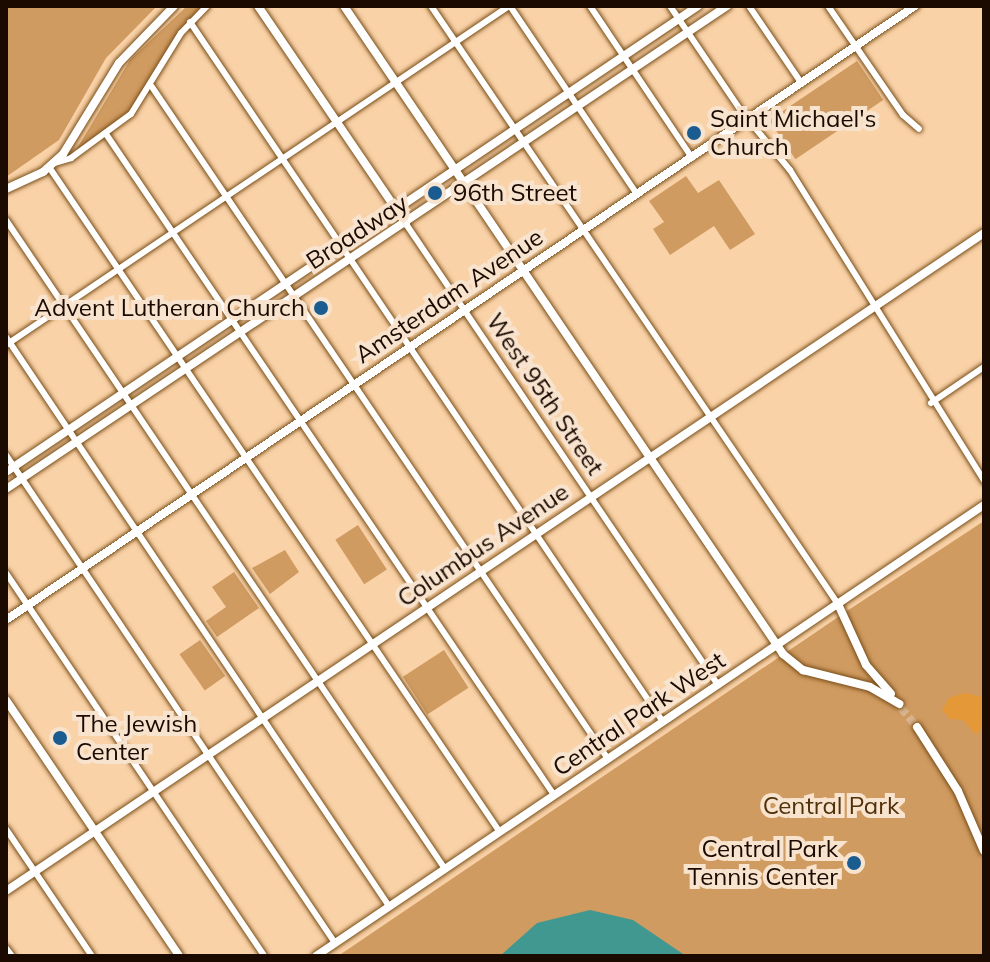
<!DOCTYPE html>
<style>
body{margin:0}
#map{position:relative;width:990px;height:962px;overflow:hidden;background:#fad2a7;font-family:Mulish,sans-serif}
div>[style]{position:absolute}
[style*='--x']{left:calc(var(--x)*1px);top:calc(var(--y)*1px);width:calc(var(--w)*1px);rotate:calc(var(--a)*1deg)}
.green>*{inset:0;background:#d09b61;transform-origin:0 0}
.forest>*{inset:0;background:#e49838}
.water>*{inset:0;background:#409891}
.major-tunnel>*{height:8px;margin-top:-4px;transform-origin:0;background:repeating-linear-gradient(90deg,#d9b48e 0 8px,transparent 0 12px)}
.roads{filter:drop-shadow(0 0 2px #794e18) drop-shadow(0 0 2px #794e18)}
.minor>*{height:6px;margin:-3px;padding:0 3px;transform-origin:3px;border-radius:3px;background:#fff}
.major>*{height:8px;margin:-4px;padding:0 4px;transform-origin:4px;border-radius:4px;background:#fff}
.dots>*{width:22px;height:22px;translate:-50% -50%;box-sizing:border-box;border:4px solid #f7e3ce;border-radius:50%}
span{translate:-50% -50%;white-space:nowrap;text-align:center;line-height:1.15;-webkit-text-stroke:8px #f7e3ce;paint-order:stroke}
.poi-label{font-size:24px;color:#1b0a00}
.left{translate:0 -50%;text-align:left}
.right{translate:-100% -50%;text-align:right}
.street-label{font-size:24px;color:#1b0a00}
.park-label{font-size:24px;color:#503109}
.frame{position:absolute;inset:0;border:8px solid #1b0a00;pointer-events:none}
</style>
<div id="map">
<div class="green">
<i style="clip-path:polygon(6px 6px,157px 6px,106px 58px,59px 140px,6px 177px)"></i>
<i style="clip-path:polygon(187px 6px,203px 6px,178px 33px,131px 111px,76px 150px,130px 60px)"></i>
<i style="left:857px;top:61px;width:47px;height:106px;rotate:56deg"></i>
<i style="clip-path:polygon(686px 176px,698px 193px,719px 180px,755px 234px,730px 250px,714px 226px,670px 255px,653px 229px,664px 222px,649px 201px)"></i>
<i style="clip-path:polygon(984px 521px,984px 956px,338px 956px,850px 609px)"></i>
<i style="left:358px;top:525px;width:53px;height:27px;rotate:57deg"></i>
<i style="clip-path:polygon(285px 550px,299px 572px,270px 594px,252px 568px)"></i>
<i style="clip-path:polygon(234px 572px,259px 608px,217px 637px,206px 621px,226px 607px,212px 587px)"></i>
<i style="left:200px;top:640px;width:44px;height:25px;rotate:55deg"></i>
<i style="left:444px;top:650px;width:45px;height:49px;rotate:57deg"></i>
</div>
<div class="forest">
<i style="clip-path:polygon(964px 693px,984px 697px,984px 725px,976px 735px,963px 720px,950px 719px,942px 710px,949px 698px)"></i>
</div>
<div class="water">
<i style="clip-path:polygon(590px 910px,633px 920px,686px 956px,500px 956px,537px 923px)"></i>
</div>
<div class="major-tunnel">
<i style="--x:901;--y:708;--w:25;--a:50"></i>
</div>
<div class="roads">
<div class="minor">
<i style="--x:431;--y:6;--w:723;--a:55.76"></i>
<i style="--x:510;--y:6;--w:227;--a:56"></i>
<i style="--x:590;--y:6;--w:183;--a:56.1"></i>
<i style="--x:670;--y:6;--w:127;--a:55.9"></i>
<i style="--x:741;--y:111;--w:77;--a:50.3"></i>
<i style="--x:790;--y:170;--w:367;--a:58"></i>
<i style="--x:749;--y:6;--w:94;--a:55.8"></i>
<i style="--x:828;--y:6;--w:132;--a:55.5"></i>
<i style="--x:903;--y:115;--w:21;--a:41"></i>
<i style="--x:190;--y:22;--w:845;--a:55.95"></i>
<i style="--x:152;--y:87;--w:812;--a:55.84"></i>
<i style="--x:106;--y:134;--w:799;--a:55.87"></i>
<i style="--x:55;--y:163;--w:17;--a:-17"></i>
<i style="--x:71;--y:158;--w:74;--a:-36.3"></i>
<i style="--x:131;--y:114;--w:95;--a:-58.3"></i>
<i style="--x:181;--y:33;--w:37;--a:-46"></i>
<i style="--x:49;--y:167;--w:802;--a:55.87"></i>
<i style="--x:6;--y:220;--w:784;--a:55.92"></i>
<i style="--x:406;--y:224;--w:557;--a:55.91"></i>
<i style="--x:6;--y:337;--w:686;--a:56.06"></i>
<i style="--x:6;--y:345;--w:607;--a:-33.98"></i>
<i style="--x:931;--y:403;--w:64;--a:-34.2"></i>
<i style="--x:6;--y:455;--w:589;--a:56.01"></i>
<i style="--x:6;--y:573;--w:462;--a:56"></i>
<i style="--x:6;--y:829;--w:153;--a:55.9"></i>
<i style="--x:6;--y:948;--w:10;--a:53"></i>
</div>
<div class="major">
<i style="--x:258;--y:6;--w:263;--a:55.8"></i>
<i style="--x:344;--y:6;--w:783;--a:55.88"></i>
<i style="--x:783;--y:654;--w:26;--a:39"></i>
<i style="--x:803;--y:670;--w:69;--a:14.2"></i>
<i style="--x:870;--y:687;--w:34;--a:30"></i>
<i style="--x:6;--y:189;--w:41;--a:-24.7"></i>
<i style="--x:43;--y:172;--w:27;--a:-42"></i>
<i style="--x:63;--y:154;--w:107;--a:-58.4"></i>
<i style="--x:119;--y:63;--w:79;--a:-46"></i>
<i style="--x:6;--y:472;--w:834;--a:-33.96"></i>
<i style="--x:6;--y:489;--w:868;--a:-33.82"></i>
<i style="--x:838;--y:604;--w:67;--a:65.3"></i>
<i style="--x:866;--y:665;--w:38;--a:49"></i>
<i style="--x:6;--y:620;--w:1097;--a:-34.04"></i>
<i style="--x:6;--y:700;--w:309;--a:55.9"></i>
<i style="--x:917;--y:727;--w:76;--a:57.4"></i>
<i style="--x:958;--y:791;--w:65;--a:66.6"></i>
<i style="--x:6;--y:891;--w:1179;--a:-33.93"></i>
<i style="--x:316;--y:956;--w:806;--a:-34.03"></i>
</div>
</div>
<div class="dots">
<i style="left:694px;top:133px;background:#1a5b90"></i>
<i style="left:435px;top:193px;background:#1a5b90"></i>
<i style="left:321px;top:308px;background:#1a5b90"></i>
<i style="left:60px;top:738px;background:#1a5b90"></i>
<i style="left:854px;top:863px;background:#1a5b90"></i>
</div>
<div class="poi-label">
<span class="left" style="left:710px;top:133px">Saint Michael's<br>Church</span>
<span class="left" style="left:453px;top:193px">96th Street</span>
<span class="right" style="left:305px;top:308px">Advent Lutheran Church</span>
<span class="left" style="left:76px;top:738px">The Jewish<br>Center</span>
<span class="right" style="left:838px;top:863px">Central Park<br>Tennis Center</span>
</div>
<div class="street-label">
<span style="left:357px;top:232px;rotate:-33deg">Broadway</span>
<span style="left:449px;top:296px;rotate:-34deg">Amsterdam Avenue</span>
<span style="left:545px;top:394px;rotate:56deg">West 95th Street</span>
<span style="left:483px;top:545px;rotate:-34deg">Columbus Avenue</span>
<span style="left:639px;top:714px;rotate:-34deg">Central Park West</span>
</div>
<div class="park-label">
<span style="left:831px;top:806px">Central Park</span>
</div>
<div class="frame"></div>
</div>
